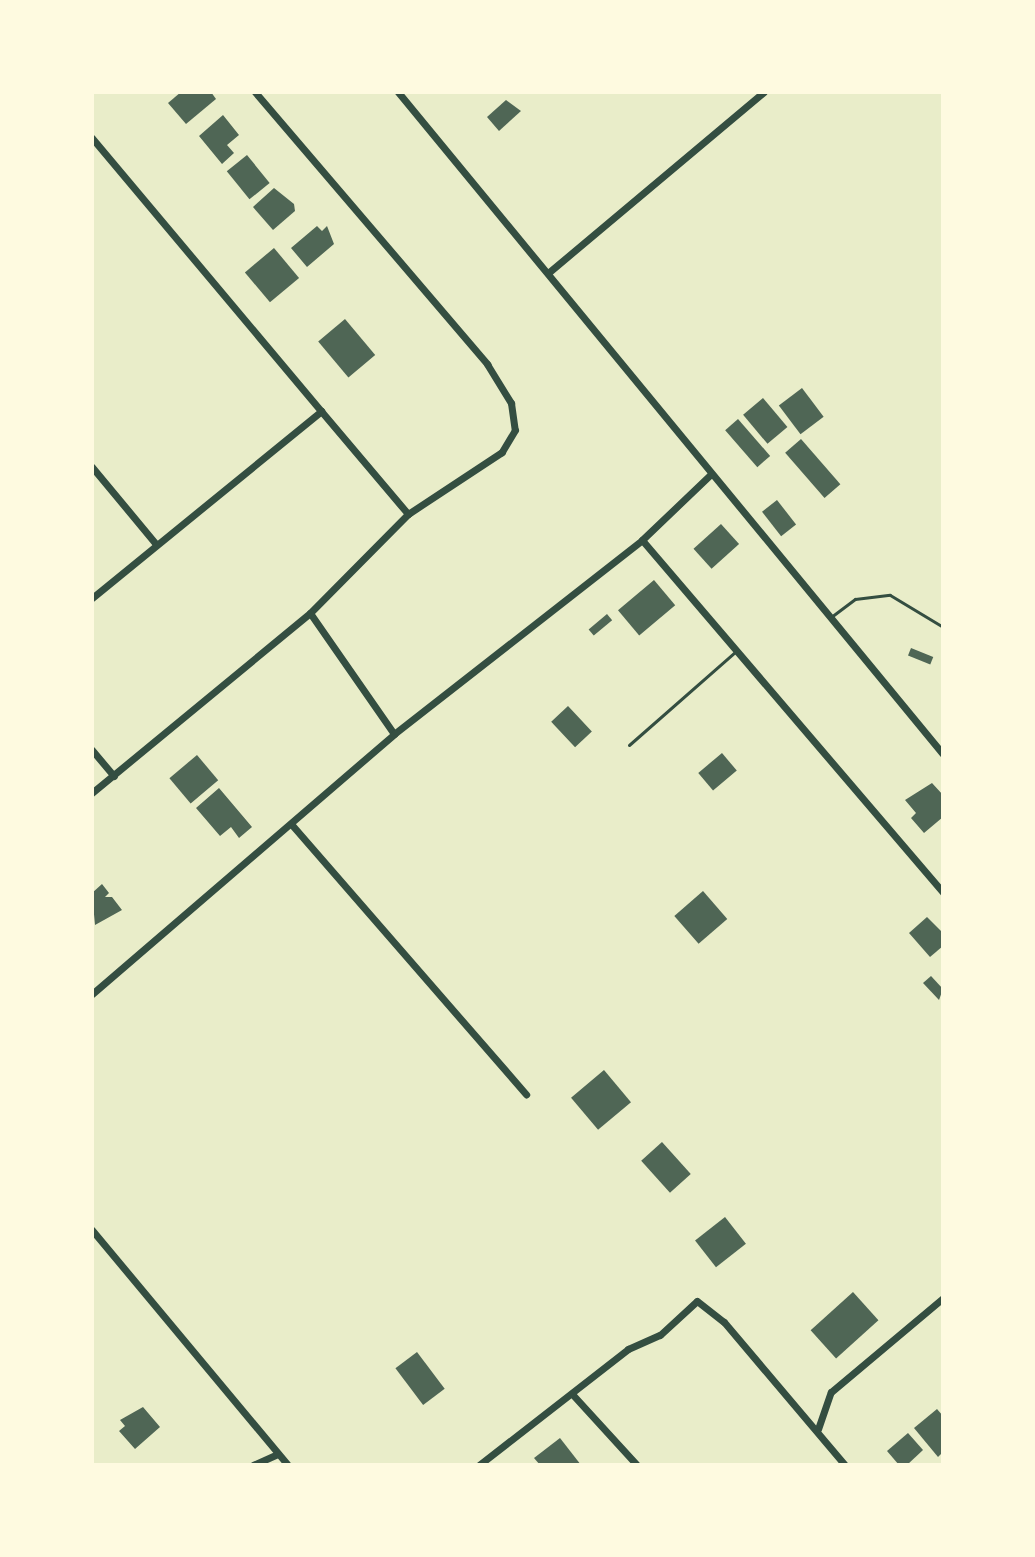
<!DOCTYPE html>
<style>
body{margin:0}
#map{position:relative;width:1035px;height:1557px;overflow:hidden;background:#e9edc9;font-family:Jost,sans-serif}
div>[style]{position:absolute}
[style*='--x']{left:calc(var(--x)*1px);top:calc(var(--y)*1px);width:calc(var(--w)*1px);rotate:calc(var(--a)*1deg)}
.building>*{inset:0;background:#4f6655;transform-origin:0 0}
.service>*{height:3px;margin:-1.5px;padding:0 1.5px;transform-origin:1.5px;border-radius:1.5px;background:#344e41}
.minor>*{height:7px;margin:-3.5px;padding:0 3.5px;transform-origin:3.5px;border-radius:3.5px;background:#344e41}
span{translate:-50% -50%;white-space:nowrap;text-align:center;line-height:1.15;-webkit-text-stroke:6px #fefae0;paint-order:stroke}
.frame{position:absolute;inset:0;border:94px solid #fefae0;pointer-events:none}
</style>
<div id="map">
<div class="building">
<i style="clip-path:polygon(181px 92px,211px 92px,216px 99px,186px 124px,168px 103px)"></i>
<i style="clip-path:polygon(506px 100px,521px 111px,499px 131px,487px 117px)"></i>
<i style="clip-path:polygon(223px 115px,239px 135px,227px 145px,234px 153px,222px 164px,199px 136px)"></i>
<i style="left:247px;top:155px;width:36px;height:26px;rotate:51deg"></i>
<i style="clip-path:polygon(274px 188px,294px 204px,295px 211px,273px 230px,253px 207px)"></i>
<i style="clip-path:polygon(317px 226px,322px 231px,327px 226px,334px 244px,307px 267px,291px 248px)"></i>
<i style="left:274px;top:248px;width:39px;height:38px;rotate:50deg"></i>
<i style="left:345px;top:319px;width:47px;height:35px;rotate:50deg"></i>
<i style="left:802px;top:388px;width:36px;height:29px;rotate:53deg"></i>
<i style="left:763px;top:398px;width:38px;height:26px;rotate:50deg"></i>
<i style="left:738px;top:419px;width:49px;height:17px;rotate:49deg"></i>
<i style="left:801px;top:439px;width:60px;height:21px;rotate:49deg"></i>
<i style="left:777px;top:500px;width:31px;height:19px;rotate:52deg"></i>
<i style="left:721px;top:524px;width:27px;height:37px;rotate:48deg"></i>
<i style="left:654px;top:580px;width:33px;height:47px;rotate:50deg"></i>
<i style="left:607px;top:614px;width:8px;height:24px;rotate:50deg"></i>
<i style="left:911px;top:648px;width:24px;height:8px;rotate:22deg"></i>
<i style="left:568px;top:706px;width:35px;height:23px;rotate:47deg"></i>
<i style="left:722px;top:753px;width:23px;height:31px;rotate:50deg"></i>
<i style="left:197px;top:755px;width:33px;height:36px;rotate:50deg"></i>
<i style="clip-path:polygon(932px 783px,943px 795px,943px 817px,924px 833px,911px 818px,916px 813px,905px 800px)"></i>
<i style="clip-path:polygon(219px 788px,252px 827px,239px 838px,231px 827px,220px 836px,196px 808px)"></i>
<i style="clip-path:polygon(102px 884px,109px 893px,105px 897px,112px 897px,122px 910px,95px 925px,92px 893px)"></i>
<i style="left:703px;top:891px;width:37px;height:38px;rotate:49deg"></i>
<i style="clip-path:polygon(927px 917px,943px 933px,943px 946px,930px 957px,909px 933px)"></i>
<i style="clip-path:polygon(931px 976px,943px 989px,939px 1000px,923px 983px)"></i>
<i style="left:604px;top:1070px;width:42px;height:43px;rotate:50deg"></i>
<i style="left:662px;top:1142px;width:43px;height:28px;rotate:48deg"></i>
<i style="left:725px;top:1217px;width:34px;height:38px;rotate:52deg"></i>
<i style="left:853px;top:1292px;width:38px;height:57px;rotate:48deg"></i>
<i style="left:417px;top:1352px;width:46px;height:27px;rotate:53deg"></i>
<i style="clip-path:polygon(143px 1407px,160px 1427px,135px 1449px,119px 1431px,125px 1426px,120px 1420px)"></i>
<i style="clip-path:polygon(937px 1409px,943px 1416px,943px 1452px,938px 1457px,914px 1428px)"></i>
<i style="clip-path:polygon(908px 1433px,923px 1450px,907px 1465px,899px 1465px,887px 1451px)"></i>
<i style="clip-path:polygon(560px 1438px,581px 1465px,540px 1465px,534px 1458px)"></i>
</div>
<div class="service">
<i style="--x:831;--y:617;--w:30;--a:-37"></i>
<i style="--x:855;--y:599;--w:35;--a:-7"></i>
<i style="--x:890;--y:595;--w:62;--a:31.1"></i>
<i style="--x:629;--y:745;--w:142;--a:-41.3"></i>
</div>
<div class="minor">
<i style="--x:255;--y:92;--w:358;--a:49.5"></i>
<i style="--x:487;--y:364;--w:46;--a:58.4"></i>
<i style="--x:511;--y:403;--w:27;--a:82"></i>
<i style="--x:515;--y:430;--w:26;--a:121"></i>
<i style="--x:502;--y:452;--w:113;--a:146.6"></i>
<i style="--x:398;--y:92;--w:857;--a:50.54"></i>
<i style="--x:92;--y:138;--w:356;--a:50"></i>
<i style="--x:548;--y:273;--w:282;--a:-40"></i>
<i style="--x:92;--y:467;--w:100;--a:50.3"></i>
<i style="--x:711;--y:474;--w:95;--a:136.3"></i>
<i style="--x:642;--y:540;--w:464;--a:49.5"></i>
<i style="--x:92;--y:598;--w:296;--a:-39.2"></i>
<i style="--x:321;--y:411;--w:135;--a:49.8"></i>
<i style="--x:408;--y:514;--w:139;--a:134.7"></i>
<i style="--x:310;--y:613;--w:283;--a:140.5"></i>
<i style="--x:310;--y:613;--w:147;--a:55.2"></i>
<i style="--x:92;--y:750;--w:34;--a:50"></i>
<i style="--x:292;--y:825;--w:357;--a:49"></i>
<i style="--x:92;--y:994;--w:399;--a:-40.7"></i>
<i style="--x:394;--y:734;--w:315;--a:-38"></i>
<i style="--x:92;--y:1230;--w:306;--a:50.2"></i>
<i style="--x:573;--y:1395;--w:95;--a:47.6"></i>
<i style="--x:818;--y:1429;--w:39;--a:-71"></i>
<i style="--x:831;--y:1392;--w:146;--a:-40"></i>
<i style="--x:253;--y:1465;--w:27;--a:-24"></i>
<i style="--x:479;--y:1465;--w:189;--a:-37.9"></i>
<i style="--x:628;--y:1349;--w:35;--a:-24"></i>
<i style="--x:660;--y:1335;--w:50;--a:-42.6"></i>
<i style="--x:697;--y:1301;--w:34;--a:38"></i>
<i style="--x:724;--y:1322;--w:187;--a:49.8"></i>
</div>
<div class="frame"></div>
</div>
